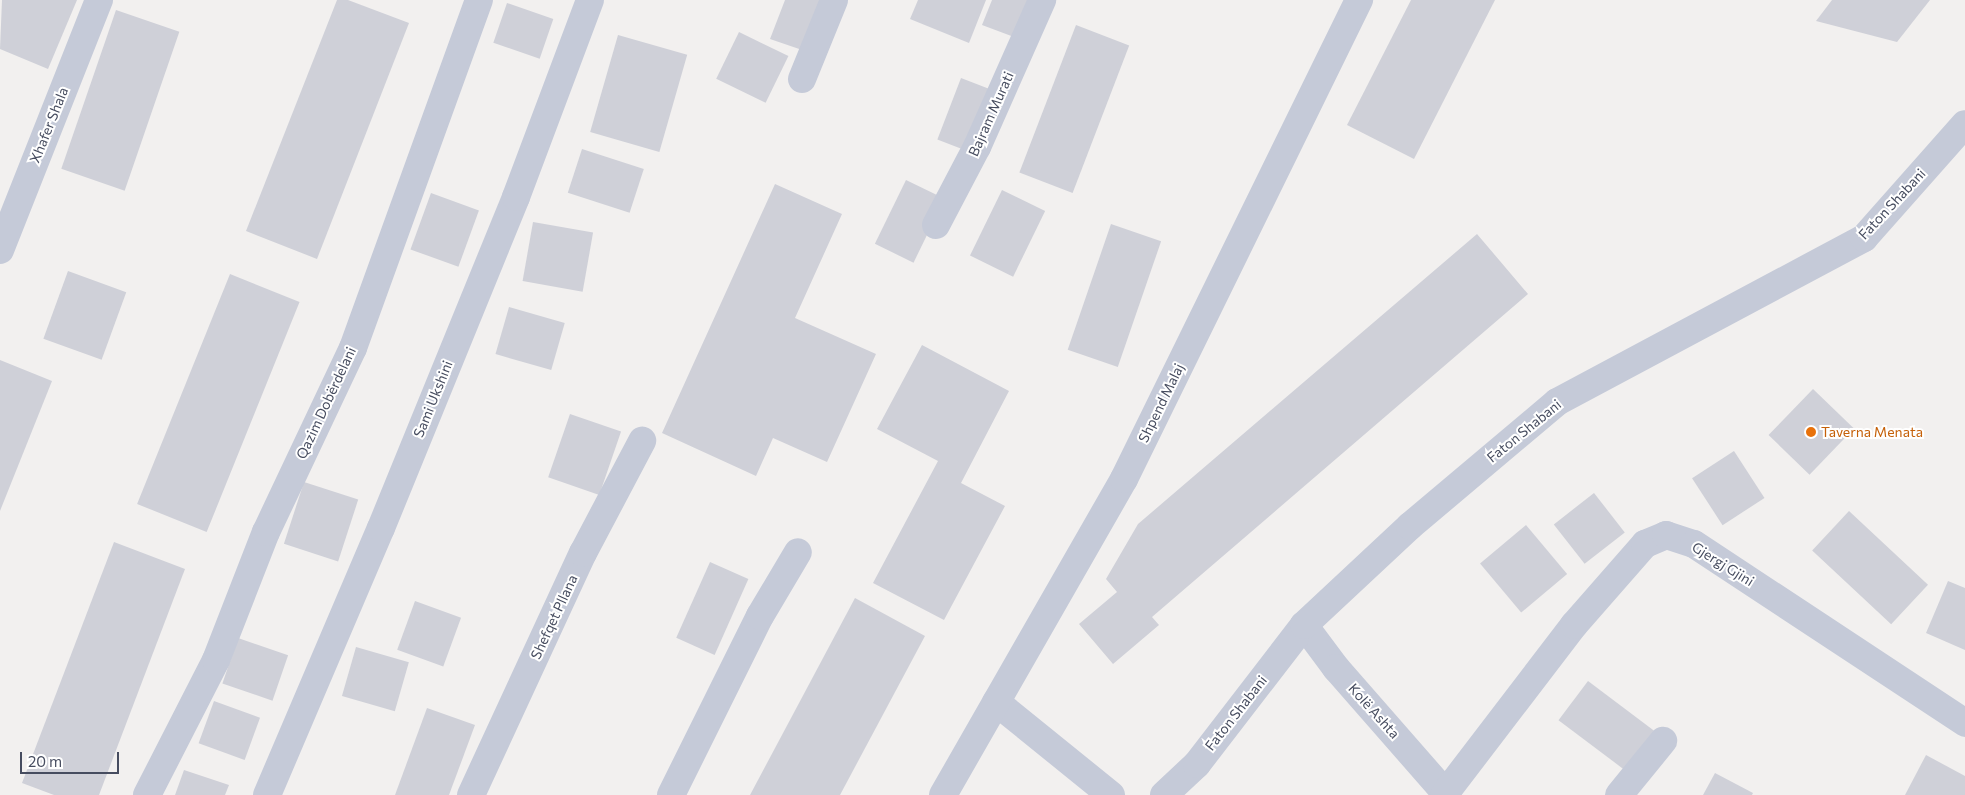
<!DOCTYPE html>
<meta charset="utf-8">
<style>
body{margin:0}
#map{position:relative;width:1965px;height:795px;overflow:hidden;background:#f2f0ef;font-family:Commissioner,sans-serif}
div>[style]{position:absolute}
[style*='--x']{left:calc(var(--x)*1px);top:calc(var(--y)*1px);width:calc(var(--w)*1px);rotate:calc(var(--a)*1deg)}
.building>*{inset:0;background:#cfd0d8;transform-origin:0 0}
.minor>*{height:28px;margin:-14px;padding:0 14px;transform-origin:14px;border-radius:14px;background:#c5cad8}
.dots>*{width:14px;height:14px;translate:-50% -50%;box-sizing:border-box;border:2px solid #fff;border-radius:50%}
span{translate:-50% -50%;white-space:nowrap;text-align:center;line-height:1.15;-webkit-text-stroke:4px #fff;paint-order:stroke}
.street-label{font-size:14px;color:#464c5f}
.food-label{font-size:14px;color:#c56008}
.left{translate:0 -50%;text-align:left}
.scale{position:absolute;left:20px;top:752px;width:99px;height:22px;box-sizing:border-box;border:2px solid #464c5f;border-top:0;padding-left:6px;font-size:15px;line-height:18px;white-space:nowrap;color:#464c5f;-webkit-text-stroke:4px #fff;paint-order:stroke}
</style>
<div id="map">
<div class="building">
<i style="clip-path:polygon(2px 0,77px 0,48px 69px,0 49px)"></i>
<i style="clip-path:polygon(337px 0,348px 0,409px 23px,317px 259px,246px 231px)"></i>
<i style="clip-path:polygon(785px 0,828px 0,808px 52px,770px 39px)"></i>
<i style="clip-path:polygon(918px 0,986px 0,969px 43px,910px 19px)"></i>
<i style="clip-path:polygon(992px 0,1043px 0,1027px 42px,982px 25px)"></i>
<i style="clip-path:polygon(1411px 0,1495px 0,1414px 159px,1347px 125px)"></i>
<i style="clip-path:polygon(1832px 0,1930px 0,1897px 42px,1816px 21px)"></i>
<i style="left:507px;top:3px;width:49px;height:42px;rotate:19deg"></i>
<i style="left:116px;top:10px;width:67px;height:168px;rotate:19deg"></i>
<i style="left:1076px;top:25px;width:57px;height:158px;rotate:21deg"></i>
<i style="left:739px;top:32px;width:55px;height:52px;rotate:26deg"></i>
<i style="left:618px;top:35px;width:72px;height:101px;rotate:16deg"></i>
<i style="left:961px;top:78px;width:43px;height:66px;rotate:21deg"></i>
<i style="left:582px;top:149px;width:65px;height:46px;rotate:18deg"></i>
<i style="left:906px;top:180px;width:43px;height:71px;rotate:26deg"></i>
<i style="clip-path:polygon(775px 184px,842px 214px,795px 318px,876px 354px,827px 462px,773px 438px,756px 476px,662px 433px)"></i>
<i style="left:1002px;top:190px;width:48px;height:73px;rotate:26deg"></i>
<i style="left:431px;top:193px;width:51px;height:60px;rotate:20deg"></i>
<i style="left:533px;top:222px;width:61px;height:60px;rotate:10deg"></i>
<i style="left:1111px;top:224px;width:53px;height:133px;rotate:19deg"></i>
<i style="clip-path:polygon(1477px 234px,1528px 294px,1152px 617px,1159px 625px,1113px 664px,1079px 624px,1117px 592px,1106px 579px,1138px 524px)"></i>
<i style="left:68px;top:271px;width:62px;height:72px;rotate:20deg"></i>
<i style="left:230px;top:274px;width:75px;height:248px;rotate:22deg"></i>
<i style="left:509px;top:307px;width:58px;height:49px;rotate:16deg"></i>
<i style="clip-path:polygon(922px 345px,1009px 391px,961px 483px,1005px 506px,944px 620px,873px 583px,938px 461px,877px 429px)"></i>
<i style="clip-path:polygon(0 360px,52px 381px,0 511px)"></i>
<i style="left:1813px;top:389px;width:57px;height:64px;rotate:44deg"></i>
<i style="left:570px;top:414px;width:54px;height:67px;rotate:19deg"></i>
<i style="left:1734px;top:451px;width:56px;height:50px;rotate:57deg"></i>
<i style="left:304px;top:482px;width:57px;height:65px;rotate:18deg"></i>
<i style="left:1594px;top:493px;width:50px;height:51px;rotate:52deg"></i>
<i style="left:1849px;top:511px;width:108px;height:54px;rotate:43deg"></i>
<i style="left:1526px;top:525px;width:64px;height:60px;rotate:50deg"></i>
<i style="clip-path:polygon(114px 542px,185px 569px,99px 795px,54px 795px,22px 783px)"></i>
<i style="left:710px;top:562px;width:42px;height:83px;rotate:24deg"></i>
<i style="clip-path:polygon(1948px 581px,1965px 588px,1965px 650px,1926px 633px)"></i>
<i style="clip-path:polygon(855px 598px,925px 636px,840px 795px,750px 795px)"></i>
<i style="left:415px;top:601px;width:49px;height:52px;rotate:20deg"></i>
<i style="left:238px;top:638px;width:53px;height:48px;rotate:19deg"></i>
<i style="left:356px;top:647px;width:55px;height:51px;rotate:16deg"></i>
<i style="left:1588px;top:681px;width:84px;height:49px;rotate:37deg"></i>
<i style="left:214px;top:701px;width:49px;height:45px;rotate:20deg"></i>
<i style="clip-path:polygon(427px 708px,475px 725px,449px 795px,395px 795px)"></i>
<i style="clip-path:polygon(1926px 755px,1965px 776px,1965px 795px,1905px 795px)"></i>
<i style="clip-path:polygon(184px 770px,229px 785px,225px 795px,175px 795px)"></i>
<i style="clip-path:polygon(1715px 773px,1753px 793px,1752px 795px,1703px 795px)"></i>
</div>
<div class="minor">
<i style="--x:802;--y:79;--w:85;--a:-67.9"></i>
<i style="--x:936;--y:225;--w:88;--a:-62.3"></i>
<i style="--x:977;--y:147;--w:161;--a:-66.1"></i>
<i style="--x:0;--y:250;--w:269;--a:-68.4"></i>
<i style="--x:1304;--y:625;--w:54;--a:53.3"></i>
<i style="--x:1336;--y:668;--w:169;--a:48.8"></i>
<i style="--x:996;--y:702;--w:148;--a:39"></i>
<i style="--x:147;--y:795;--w:152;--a:-62.9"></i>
<i style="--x:216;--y:660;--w:137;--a:-68.7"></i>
<i style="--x:266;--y:532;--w:204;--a:-64.7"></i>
<i style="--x:353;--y:348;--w:370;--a:-70.1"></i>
<i style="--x:267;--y:795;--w:290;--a:-66.9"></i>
<i style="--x:381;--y:528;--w:357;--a:-67.8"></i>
<i style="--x:516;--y:197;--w:210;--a:-69.4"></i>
<i style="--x:471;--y:795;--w:267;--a:-65.2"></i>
<i style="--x:583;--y:553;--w:127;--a:-62.2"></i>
<i style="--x:671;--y:795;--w:200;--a:-63.6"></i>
<i style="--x:760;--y:616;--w:74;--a:-59.3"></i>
<i style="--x:943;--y:795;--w:364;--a:-60.2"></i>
<i style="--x:1124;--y:479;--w:534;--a:-63.87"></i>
<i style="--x:1164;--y:795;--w:45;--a:-43.2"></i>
<i style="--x:1197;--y:764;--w:175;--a:-52.4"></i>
<i style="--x:1304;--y:625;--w:145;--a:-43"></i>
<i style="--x:1410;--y:526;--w:192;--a:-40.1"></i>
<i style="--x:1557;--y:402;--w:348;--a:-28.1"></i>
<i style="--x:1864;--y:238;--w:152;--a:-48.5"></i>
<i style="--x:1444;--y:795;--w:214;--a:-52.6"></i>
<i style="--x:1574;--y:625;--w:108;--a:-48.8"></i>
<i style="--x:1645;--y:544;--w:23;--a:-23"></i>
<i style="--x:1666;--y:535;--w:29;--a:18"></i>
<i style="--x:1694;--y:544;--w:325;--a:33.4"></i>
<i style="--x:1619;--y:795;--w:70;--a:-50.8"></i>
</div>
<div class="dots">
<i style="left:1811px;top:432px;background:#e8710a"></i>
</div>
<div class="street-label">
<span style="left:991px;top:114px;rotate:-66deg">Bajram Murati</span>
<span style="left:49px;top:125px;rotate:-68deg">Xhafer Shala</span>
<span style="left:1892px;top:204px;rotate:-47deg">Faton Shabani</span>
<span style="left:433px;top:399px;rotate:-68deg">Sami Ukshini</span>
<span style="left:326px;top:403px;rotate:-65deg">Qazim Dobërdelani</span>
<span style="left:1161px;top:403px;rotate:-64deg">Shpend Malaj</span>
<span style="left:1524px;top:431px;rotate:-39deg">Faton Shabani</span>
<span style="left:1723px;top:564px;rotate:32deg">Gjergj Gjini</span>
<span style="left:554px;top:617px;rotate:-65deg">Shefqet Pllana</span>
<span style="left:1374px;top:711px;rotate:48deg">Kolë Ashta</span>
<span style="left:1236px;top:713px;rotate:-52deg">Faton Shabani</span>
</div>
<div class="food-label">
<span class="left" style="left:1821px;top:432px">Taverna Menata</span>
</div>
<div class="scale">20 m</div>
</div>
